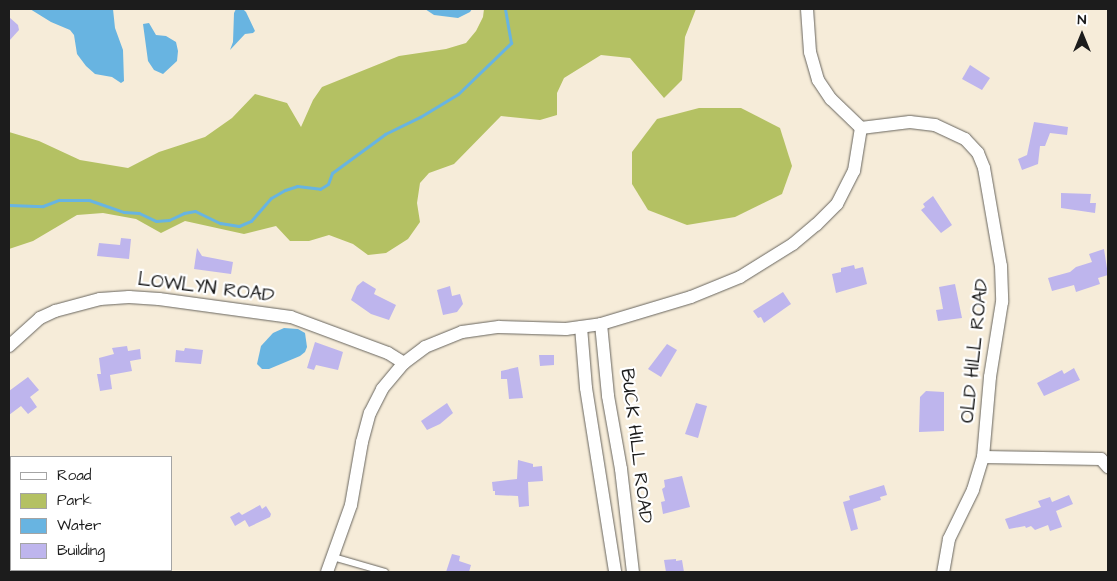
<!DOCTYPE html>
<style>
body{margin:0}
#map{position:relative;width:1117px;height:581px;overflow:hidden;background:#f6ecd9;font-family:"Architects Daughter",sans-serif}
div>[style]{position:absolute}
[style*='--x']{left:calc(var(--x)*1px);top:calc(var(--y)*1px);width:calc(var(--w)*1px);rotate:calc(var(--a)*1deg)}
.green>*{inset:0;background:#b4c163}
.water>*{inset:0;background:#68b4e1}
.stream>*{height:3px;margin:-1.5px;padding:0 1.5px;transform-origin:1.5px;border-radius:1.5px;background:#68b4e1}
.building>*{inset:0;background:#beb5ed}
.roads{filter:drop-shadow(0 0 1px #68655e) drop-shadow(0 0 1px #68655e)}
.service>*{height:6px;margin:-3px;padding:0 3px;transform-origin:3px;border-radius:3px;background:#fff}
.minor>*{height:12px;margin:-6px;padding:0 6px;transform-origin:6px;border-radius:6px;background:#fff}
span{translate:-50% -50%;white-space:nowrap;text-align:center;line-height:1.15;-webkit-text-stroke:4.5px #fff;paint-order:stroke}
.street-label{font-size:19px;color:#1c1c1c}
.frame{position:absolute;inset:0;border:10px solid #1c1c1c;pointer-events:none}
.legend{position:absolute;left:10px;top:456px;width:162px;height:115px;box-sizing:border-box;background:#fff;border:1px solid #a4a4a4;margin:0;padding:6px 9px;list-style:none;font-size:15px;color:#1c1c1c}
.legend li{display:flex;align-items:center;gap:10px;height:25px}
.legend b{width:25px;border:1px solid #a4a4a4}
.north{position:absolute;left:1057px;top:10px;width:50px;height:50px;-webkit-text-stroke:4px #fff;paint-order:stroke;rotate:0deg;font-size:14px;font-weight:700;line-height:20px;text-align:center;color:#1c1c1c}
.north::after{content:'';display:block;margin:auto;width:18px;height:22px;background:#1c1c1c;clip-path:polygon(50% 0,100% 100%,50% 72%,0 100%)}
</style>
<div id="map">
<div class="green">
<i style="clip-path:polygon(484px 9px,696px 9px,685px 37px,682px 80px,664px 98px,630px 58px,601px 55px,564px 78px,557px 93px,557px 115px,540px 120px,501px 116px,454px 164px,429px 173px,420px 183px,417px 203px,420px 222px,408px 239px,386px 253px,368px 255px,353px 244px,329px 235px,309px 241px,290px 241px,276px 226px,244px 234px,185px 221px,161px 233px,136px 219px,103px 213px,77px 215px,33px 241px,9px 249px,9px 132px,39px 141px,80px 160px,128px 168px,159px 152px,205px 137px,232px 118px,255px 94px,287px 103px,301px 127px,313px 100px,322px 87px,399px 56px,446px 49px,466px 43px,476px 31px,483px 17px)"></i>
<i style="clip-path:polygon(699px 108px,741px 108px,780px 128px,792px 166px,782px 194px,735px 217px,687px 225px,648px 210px,632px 184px,632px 152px,657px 119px)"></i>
</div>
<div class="water">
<i style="clip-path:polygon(30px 9px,113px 9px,115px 28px,123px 50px,124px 81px,121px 83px,112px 77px,95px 74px,86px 66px,77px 54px,74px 35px,70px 30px,51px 22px)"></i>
<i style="clip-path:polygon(236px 9px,243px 9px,246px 12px,255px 31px,253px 33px,245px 34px,230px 50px,233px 42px,234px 13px)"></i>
<i style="clip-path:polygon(425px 9px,472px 9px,470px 12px,458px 18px,434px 15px)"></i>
<i style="clip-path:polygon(149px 23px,156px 35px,166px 36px,176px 42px,178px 51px,177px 61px,163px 74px,154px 70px,148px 61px,143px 24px)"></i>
<i style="clip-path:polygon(284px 328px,298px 329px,305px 333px,307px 347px,305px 352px,300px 356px,269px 369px,262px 369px,257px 364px,261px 346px,273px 333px)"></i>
</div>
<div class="stream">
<i style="--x:9;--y:205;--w:34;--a:2"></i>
<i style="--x:43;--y:206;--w:17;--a:-21"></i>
<i style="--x:59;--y:200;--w:30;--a:0"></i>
<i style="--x:89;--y:200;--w:37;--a:19"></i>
<i style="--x:124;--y:212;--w:15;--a:4"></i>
<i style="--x:139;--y:213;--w:19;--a:25"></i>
<i style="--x:156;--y:221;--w:13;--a:-4"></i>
<i style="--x:169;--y:220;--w:17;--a:-25"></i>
<i style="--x:184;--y:213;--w:11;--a:-10"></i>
<i style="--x:195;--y:211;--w:28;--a:26"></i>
<i style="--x:220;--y:223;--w:19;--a:9"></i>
<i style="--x:239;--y:226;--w:13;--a:-23"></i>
<i style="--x:251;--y:221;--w:30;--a:-49"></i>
<i style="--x:271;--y:198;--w:16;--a:-30"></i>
<i style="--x:285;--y:190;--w:13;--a:-18"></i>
<i style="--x:297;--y:186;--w:23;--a:7"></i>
<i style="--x:320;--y:189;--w:9;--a:-32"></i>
<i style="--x:328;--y:184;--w:12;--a:-70"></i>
<i style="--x:332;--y:173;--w:66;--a:-36.3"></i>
<i style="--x:385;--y:134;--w:39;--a:-26"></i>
<i style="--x:420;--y:117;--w:44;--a:-31.2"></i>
<i style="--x:458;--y:94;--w:74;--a:-43.9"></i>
<i style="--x:511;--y:43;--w:35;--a:-100"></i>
</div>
<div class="building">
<i style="clip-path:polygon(9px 17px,18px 25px,19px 30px,9px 41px)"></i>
<i style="clip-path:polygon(970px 65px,990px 78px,982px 90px,962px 79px)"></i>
<i style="clip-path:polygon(1034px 122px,1068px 127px,1067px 135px,1050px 133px,1045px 146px,1040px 146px,1038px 164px,1022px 170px,1018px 159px,1027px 155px)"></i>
<i style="clip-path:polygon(1061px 193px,1091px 194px,1090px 203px,1096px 203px,1095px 213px,1061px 208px)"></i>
<i style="clip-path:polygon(933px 196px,952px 225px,941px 233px,921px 210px,925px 207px,923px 204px)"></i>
<i style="clip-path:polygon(121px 238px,131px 239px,129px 259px,97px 256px,99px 243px,120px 245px)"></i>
<i style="clip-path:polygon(197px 248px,202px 256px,233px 262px,231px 274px,194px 269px)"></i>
<i style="clip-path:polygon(1104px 249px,1108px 275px,1098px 278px,1100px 284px,1076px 292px,1074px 285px,1052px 291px,1048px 278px,1070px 272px,1076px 267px,1092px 262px,1089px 254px)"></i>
<i style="clip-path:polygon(854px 265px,855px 269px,863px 267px,867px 284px,836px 293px,832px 274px,841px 272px,841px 268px)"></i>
<i style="clip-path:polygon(363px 281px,376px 289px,374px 294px,396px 305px,389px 320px,371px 314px,351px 300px,357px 286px)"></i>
<i style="clip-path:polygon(955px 284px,962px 318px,938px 321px,936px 310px,943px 309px,939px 287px)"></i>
<i style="clip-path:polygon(450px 286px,452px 296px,460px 294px,463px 304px,457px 312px,443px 315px,437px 290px)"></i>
<i style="clip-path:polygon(783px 292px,791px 304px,764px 323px,761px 317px,758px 318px,753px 311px)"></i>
<i style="clip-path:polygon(315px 342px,343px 352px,338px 370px,316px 365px,314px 370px,307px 368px)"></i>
<i style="clip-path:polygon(667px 344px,677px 350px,661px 377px,648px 369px)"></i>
<i style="clip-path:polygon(127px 346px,128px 351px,140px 349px,141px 359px,130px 361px,132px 371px,110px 375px,112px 389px,100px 391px,97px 374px,101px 374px,99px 358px,114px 354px,112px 348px)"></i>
<i style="clip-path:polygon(185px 348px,203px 350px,201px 364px,175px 362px,176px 350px,184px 351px)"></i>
<i style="clip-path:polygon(539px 355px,554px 355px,554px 365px,540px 366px)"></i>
<i style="clip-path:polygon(518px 367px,523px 398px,509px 399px,507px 379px,501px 379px,501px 371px)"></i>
<i style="clip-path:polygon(1074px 368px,1080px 380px,1044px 396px,1037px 383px,1062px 370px,1064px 374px)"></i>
<i style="clip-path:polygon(28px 377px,39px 390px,30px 397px,37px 407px,28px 414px,21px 406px,9px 415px,9px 391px)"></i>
<i style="clip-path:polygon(926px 391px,944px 392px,944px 431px,919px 432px,920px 397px)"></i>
<i style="clip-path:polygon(447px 403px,453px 413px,440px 424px,427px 430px,421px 421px)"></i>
<i style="clip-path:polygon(696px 403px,707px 406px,698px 438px,685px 434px)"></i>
<i style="clip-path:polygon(518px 460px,533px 464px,533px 467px,542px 466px,543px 481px,528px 482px,529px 506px,519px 507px,518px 496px,495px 495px,495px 491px,493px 491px,492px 482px,517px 479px)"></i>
<i style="clip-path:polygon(682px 476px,690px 507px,663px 514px,661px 502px,665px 501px,662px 489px,665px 487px,664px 480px)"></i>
<i style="clip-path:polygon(884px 485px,887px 495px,880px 497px,881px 500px,853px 509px,858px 529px,851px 531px,843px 502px,850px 500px,849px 496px)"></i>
<i style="clip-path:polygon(1069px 495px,1073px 504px,1056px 511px,1062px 527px,1050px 531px,1048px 525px,1035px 530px,1031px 526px,1026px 528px,1025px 526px,1009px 529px,1005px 519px,1041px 507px,1038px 501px,1050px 497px,1052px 502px)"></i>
<i style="clip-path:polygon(260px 505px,262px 509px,266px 506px,271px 514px,270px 517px,249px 527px,245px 520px,235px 526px,230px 517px,239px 512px,242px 515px)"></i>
<i style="clip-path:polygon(452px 554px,460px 556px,459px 561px,471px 565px,469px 572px,446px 572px)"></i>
<i style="clip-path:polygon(676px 559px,676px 561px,682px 560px,684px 572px,666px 572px,664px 560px)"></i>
</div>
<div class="roads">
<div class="service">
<i style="--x:333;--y:557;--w:54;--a:16.1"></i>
<i style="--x:123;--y:570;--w:5;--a:22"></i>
</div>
<div class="minor">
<i style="--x:807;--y:9;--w:43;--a:86"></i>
<i style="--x:810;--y:52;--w:29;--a:74"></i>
<i style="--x:818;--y:80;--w:23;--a:56"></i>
<i style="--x:831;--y:99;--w:42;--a:44"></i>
<i style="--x:861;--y:128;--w:49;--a:-7"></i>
<i style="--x:910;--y:122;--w:25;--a:7"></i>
<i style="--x:935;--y:125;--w:33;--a:25"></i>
<i style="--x:965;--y:139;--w:19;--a:47"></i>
<i style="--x:978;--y:153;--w:16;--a:68"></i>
<i style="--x:984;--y:168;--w:99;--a:80.2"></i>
<i style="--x:1001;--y:266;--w:36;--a:88"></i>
<i style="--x:1002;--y:302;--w:76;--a:99.1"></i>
<i style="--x:990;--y:377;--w:80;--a:95"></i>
<i style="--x:983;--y:457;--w:34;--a:107"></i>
<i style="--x:973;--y:490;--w:55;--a:116.1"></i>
<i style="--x:949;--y:539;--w:34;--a:100"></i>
<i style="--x:601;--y:324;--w:72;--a:84.4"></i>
<i style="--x:608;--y:396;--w:74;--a:79.9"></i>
<i style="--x:621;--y:469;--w:104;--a:83.4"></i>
<i style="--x:581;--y:327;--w:61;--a:85.3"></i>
<i style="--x:586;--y:388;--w:186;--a:81"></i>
<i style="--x:9;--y:346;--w:42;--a:-42.1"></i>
<i style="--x:40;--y:318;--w:17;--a:-25"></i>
<i style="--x:55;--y:311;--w:47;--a:-14.9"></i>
<i style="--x:100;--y:299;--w:29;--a:-4"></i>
<i style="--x:129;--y:297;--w:30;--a:4"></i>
<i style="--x:159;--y:299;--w:133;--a:7.8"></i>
<i style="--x:291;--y:317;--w:103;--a:20.4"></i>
<i style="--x:388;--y:353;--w:19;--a:32"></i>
<i style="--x:983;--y:457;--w:118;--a:1"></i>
<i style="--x:1101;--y:459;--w:11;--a:49"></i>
<i style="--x:327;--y:572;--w:71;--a:-70.3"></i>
<i style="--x:351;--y:505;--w:64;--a:-80.1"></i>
<i style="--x:362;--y:442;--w:30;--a:-75"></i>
<i style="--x:370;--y:413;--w:27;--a:-63"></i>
<i style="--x:382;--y:389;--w:34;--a:-50"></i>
<i style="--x:404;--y:363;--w:26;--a:-37"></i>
<i style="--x:425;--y:347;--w:40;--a:-22"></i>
<i style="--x:462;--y:332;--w:37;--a:-8"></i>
<i style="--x:499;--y:327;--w:67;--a:1.7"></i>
<i style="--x:566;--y:329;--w:35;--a:-8"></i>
<i style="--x:601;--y:324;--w:94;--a:-16.7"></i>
<i style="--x:691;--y:297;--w:53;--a:-22.2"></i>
<i style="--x:740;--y:277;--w:62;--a:-31.9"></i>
<i style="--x:793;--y:244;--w:30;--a:-40"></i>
<i style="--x:816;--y:225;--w:30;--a:-45"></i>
<i style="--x:837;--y:204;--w:37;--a:-63"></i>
<i style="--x:854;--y:171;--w:44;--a:-80.8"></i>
</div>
</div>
<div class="street-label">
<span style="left:206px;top:288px;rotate:7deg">LOWLYN ROAD</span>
<span style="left:975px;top:351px;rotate:-84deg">OLD HILL ROAD</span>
<span style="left:636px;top:446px;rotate:83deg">BUCK HILL ROAD</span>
</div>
<div class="frame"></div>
<ul class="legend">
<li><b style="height:6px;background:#fff"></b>Road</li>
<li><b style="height:14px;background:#b4c163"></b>Park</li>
<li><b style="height:14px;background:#68b4e1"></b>Water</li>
<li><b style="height:14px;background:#beb5ed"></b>Building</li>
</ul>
<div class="north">N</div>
</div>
